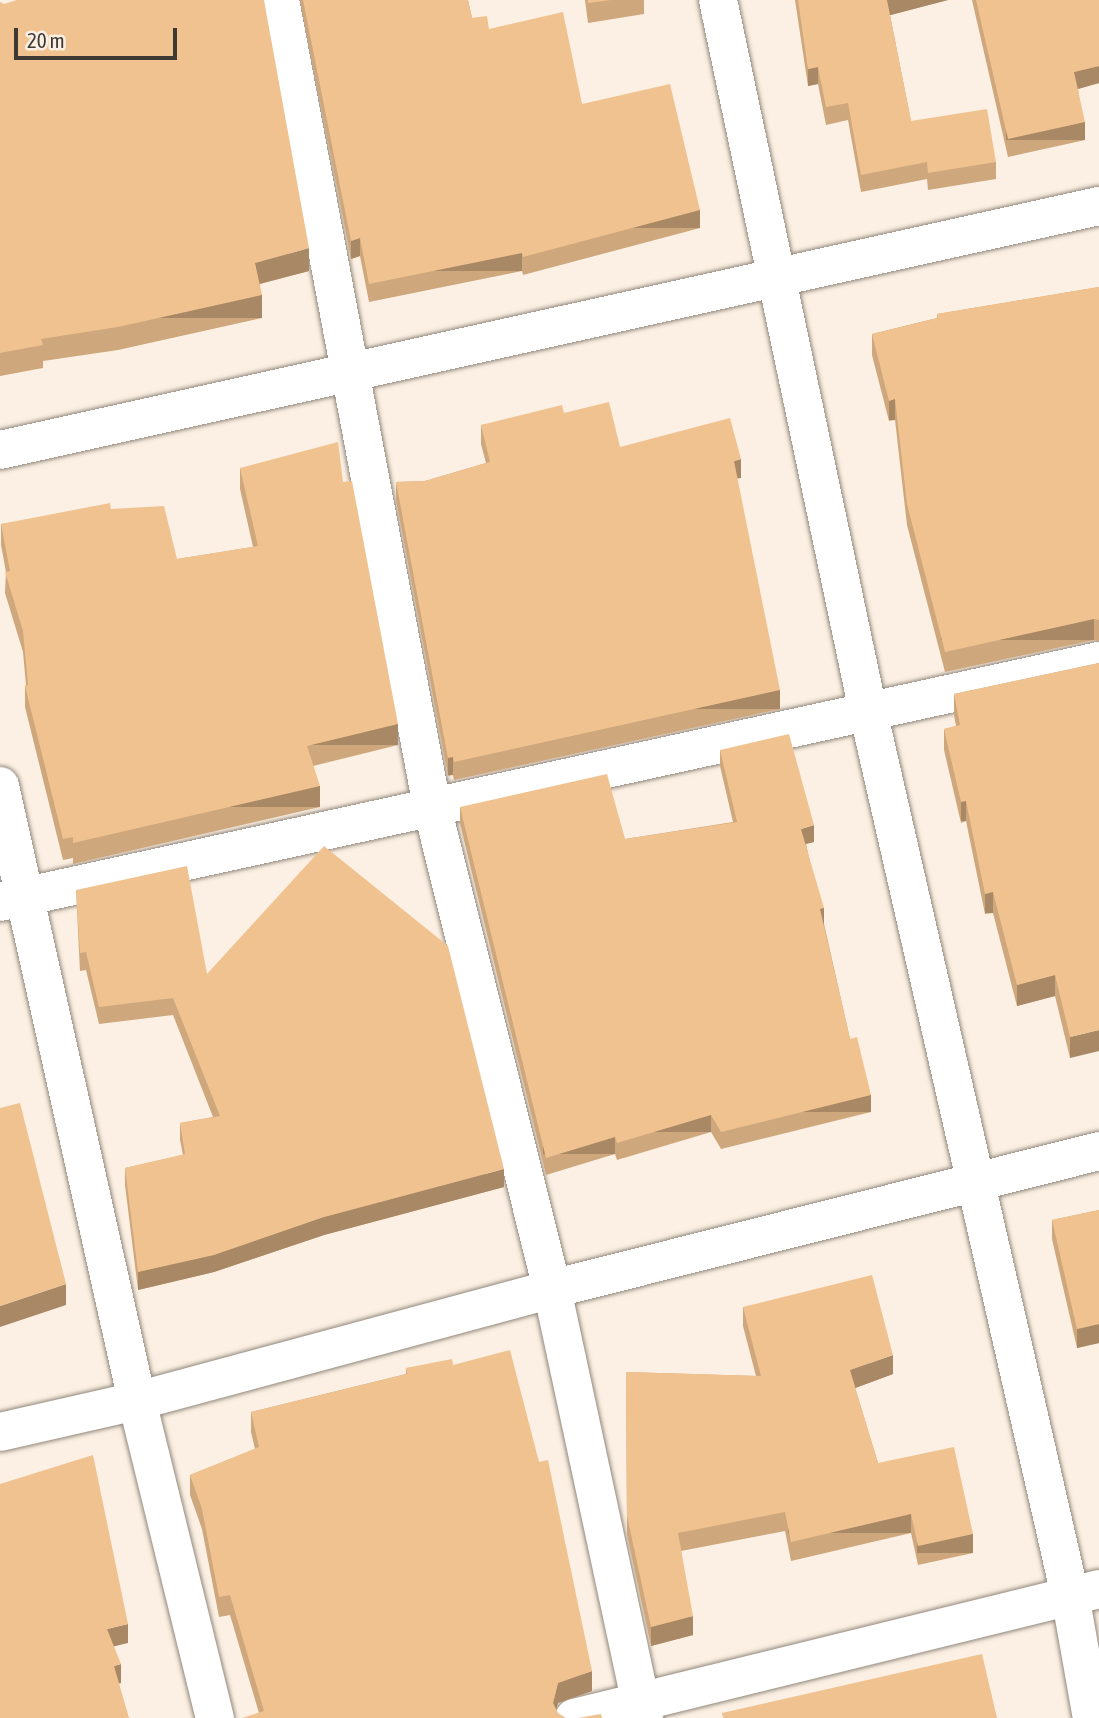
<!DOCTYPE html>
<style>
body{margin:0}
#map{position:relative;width:1099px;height:1718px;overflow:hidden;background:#fbf0e3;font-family:"Asap Condensed",sans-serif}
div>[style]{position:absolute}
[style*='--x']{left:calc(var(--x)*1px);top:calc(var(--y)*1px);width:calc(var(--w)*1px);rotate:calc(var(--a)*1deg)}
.roads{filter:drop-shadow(0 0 2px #92877c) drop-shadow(0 0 2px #92877c)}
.minor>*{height:38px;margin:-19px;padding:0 19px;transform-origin:19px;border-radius:19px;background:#fff}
.wall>*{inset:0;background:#cea77c}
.shaded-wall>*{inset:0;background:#a88865;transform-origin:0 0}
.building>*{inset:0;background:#f0c290}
span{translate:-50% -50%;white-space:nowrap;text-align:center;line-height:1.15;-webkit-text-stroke:7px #fbf0e3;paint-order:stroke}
.scale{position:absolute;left:14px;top:28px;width:163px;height:32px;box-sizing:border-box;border:4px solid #3e3934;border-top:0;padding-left:9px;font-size:21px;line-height:24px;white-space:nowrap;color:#3e3934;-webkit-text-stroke:5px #fbf0e3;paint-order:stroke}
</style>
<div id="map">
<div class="roads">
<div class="minor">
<i style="--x:280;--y:0;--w:821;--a:79.33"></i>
<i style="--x:432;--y:807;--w:497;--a:76"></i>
<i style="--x:552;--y:1289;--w:439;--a:77.9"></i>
<i style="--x:718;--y:0;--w:727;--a:78.09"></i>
<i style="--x:868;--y:711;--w:907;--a:77.13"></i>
<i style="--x:1070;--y:1595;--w:125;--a:79.9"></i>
<i style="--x:0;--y:450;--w:1126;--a:-12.52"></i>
<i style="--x:0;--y:786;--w:630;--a:77.44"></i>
<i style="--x:137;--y:1401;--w:326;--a:76.2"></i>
<i style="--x:0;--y:902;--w:1125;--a:-12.37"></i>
<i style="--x:0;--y:1432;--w:140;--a:-12.8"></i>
<i style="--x:137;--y:1401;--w:430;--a:-15.1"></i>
<i style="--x:552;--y:1289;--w:564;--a:-14.16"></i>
<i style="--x:574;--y:1718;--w:541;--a:-13.8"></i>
</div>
</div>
<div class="wall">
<i style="clip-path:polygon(300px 0,468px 0,472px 18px,489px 29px,582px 104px,700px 228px,523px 275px,522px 271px,369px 302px,360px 256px,351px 259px)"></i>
<i style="clip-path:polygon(585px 0,644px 0,644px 14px,588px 23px)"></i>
<i style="clip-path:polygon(795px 0,948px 0,890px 15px,911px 121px,996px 162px,996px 179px,928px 190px,927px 179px,861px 192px,848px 120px,826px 125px,818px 84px,808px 86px)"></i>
<i style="clip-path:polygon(972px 0,1099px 0,1099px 83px,1078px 89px,1085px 140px,1008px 157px)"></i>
<i style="clip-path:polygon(0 2px,309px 271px,260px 284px,262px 318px,118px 350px,43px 361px,43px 368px,0 376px)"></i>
<i style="clip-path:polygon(1099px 287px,1099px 641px,1094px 640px,945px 672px,907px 525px,895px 420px,889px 421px,872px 355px,872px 334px,937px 318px,937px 314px)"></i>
<i style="clip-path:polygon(564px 413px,620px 447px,741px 478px,737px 478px,780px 709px,454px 780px,453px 775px,448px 776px,396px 500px,396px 482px,425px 481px,486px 463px,481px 444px,481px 425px)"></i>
<i style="clip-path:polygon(240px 468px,343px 482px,398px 745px,313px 766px,320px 807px,73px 864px,73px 858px,63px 860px,25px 707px,25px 686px,26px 685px,23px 652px,5px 593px,6px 572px,1px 545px,1px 524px,111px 509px,177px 559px,253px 547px,240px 489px)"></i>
<i style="clip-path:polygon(1099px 663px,1070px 1058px,1055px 996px,1017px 1006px,993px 913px,985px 914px,966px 821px,961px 823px,944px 750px,944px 729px,956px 726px,954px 715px,954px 694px)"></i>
<i style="clip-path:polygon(720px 750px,814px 842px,806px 844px,850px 1039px,871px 1112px,721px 1149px,711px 1132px,617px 1160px,615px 1154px,546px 1175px,460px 824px,460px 807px,625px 839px,733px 822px,720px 766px)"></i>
<i style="clip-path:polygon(76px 890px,207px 974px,504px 1187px,324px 1235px,214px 1272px,138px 1290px,125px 1185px,125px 1168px,183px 1155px,180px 1140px,180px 1123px,213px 1117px,173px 1015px,99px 1024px,86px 970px,80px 971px)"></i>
<i style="clip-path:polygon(1099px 1210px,1099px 1343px,1077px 1348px,1052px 1239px,1052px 1220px)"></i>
<i style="clip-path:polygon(743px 1307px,893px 1374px,855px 1388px,878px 1463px,973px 1553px,918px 1565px,911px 1533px,791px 1561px,785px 1531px,681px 1551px,693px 1635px,651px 1646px,627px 1535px,626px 1372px,756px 1376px,743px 1326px)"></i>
<i style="clip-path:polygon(453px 1365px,592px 1691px,558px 1703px,556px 1710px,558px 1713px,259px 1713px,230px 1615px,219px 1617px,202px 1529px,190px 1495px,190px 1475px,255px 1449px,251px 1432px,251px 1412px,406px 1374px,406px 1368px)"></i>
</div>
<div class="shaded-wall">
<i style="clip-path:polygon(887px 0,948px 0,887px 16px)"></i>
<i style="clip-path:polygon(1099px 66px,1099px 83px,1074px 90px,1074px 72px)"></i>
<i style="clip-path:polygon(818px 67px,818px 84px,808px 86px,808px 69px)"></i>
<i style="left:1085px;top:122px;width:18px;height:79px;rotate:90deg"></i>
<i style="left:700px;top:210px;width:18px;height:183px;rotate:90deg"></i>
<i style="clip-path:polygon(360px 238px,360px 256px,351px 259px,351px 241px)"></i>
<i style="clip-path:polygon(309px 248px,309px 271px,255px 285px,255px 263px)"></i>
<i style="left:522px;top:253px;width:18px;height:156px;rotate:90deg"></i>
<i style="left:262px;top:295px;width:23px;height:148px;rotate:90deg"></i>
<i style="left:895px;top:399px;width:21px;height:6px;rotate:90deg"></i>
<i style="clip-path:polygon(741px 459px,741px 478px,734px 479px,734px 461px)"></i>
<i style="left:1094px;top:619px;width:21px;height:153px;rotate:90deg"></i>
<i style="left:780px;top:690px;width:19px;height:334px;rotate:90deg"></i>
<i style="left:398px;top:724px;width:21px;height:94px;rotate:90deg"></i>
<i style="left:453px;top:757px;width:18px;height:5px;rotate:90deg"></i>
<i style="left:320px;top:786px;width:21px;height:253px;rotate:90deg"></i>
<i style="left:966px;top:801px;width:20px;height:5px;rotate:90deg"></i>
<i style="clip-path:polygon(814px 825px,814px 842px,801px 845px,801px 829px)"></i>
<i style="left:993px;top:892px;width:21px;height:8px;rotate:90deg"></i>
<i style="left:824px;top:908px;width:17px;height:4px;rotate:90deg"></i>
<i style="clip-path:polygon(1055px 975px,1055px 996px,1017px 1006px,1017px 985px)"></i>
<i style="clip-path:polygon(1099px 1030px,1099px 1051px,1070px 1058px,1070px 1037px)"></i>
<i style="left:871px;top:1095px;width:17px;height:154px;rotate:90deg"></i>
<i style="left:711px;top:1115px;width:17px;height:98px;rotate:90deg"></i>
<i style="left:615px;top:1137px;width:17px;height:72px;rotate:90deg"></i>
<i style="clip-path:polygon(504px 1169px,504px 1187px,324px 1235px,214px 1272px,138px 1290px,138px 1272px,324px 1217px)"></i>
<i style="clip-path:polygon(66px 1284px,66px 1305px,0 1327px,0 1306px)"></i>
<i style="clip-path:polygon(1099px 1324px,1099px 1343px,1077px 1348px,1077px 1329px)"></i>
<i style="clip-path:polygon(893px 1355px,893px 1374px,850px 1390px,850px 1370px)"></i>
<i style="left:911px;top:1514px;width:19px;height:123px;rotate:90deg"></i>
<i style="left:973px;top:1534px;width:19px;height:56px;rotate:90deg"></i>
<i style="clip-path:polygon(693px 1616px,693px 1635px,651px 1646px,651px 1627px)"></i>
<i style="clip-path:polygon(128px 1624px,128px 1643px,107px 1648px,107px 1629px)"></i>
<i style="clip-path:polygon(121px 1664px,121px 1683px,114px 1685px,114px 1666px)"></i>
<i style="clip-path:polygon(592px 1671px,592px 1691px,558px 1703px,554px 1718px,553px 1703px,558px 1683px)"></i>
</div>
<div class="building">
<i style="clip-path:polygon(17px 0,264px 0,309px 248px,255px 263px,262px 295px,118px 327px,41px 339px,43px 345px,0 353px,0 2px,4px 4px)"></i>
<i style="clip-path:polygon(303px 0,468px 0,472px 18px,487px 16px,489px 29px,563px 12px,582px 104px,670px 84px,700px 210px,523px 257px,522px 253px,369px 284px,360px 238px,351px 241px)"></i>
<i style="clip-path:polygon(588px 0,611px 0,588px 3px)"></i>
<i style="clip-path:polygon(798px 0,887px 0,911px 121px,987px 109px,996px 162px,928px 173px,927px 162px,861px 175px,848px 103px,826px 107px,818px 67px,808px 69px)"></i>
<i style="clip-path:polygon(976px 0,1099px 0,1099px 66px,1074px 72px,1085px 122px,1008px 139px)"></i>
<i style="clip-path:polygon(1099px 287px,1099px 620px,1094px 619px,945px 652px,907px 504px,895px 399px,889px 401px,872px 334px,938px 318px,937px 314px)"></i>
<i style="clip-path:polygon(609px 402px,620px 447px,730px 418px,741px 459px,734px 461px,780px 690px,454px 762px,453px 757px,448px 758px,396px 482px,425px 481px,490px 462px,481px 425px,562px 405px,564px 413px)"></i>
<i style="clip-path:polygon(338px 442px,343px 482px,352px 481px,398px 724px,307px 746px,320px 786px,73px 843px,73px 837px,63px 839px,25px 686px,28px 685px,23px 631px,5px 572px,10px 571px,1px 524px,110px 503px,111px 509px,164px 506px,177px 559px,258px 546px,240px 468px)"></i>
<i style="clip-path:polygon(1099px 663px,1099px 1030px,1070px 1037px,1055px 975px,1017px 985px,993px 892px,985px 894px,966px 801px,961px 802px,944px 729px,960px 725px,954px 694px)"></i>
<i style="clip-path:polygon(789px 734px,814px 825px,801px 829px,824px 908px,820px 909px,850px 1039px,857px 1037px,871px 1095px,721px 1132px,711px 1115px,617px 1143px,615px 1137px,546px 1158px,460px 807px,607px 774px,625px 839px,737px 822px,720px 750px)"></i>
<i style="clip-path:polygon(324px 846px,448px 946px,504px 1169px,324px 1217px,214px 1255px,138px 1272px,125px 1168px,185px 1154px,180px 1123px,220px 1116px,173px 998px,99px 1007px,86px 952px,80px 953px,76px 890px,187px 866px,207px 974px)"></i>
<i style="clip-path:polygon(20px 1103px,66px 1284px,0 1306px,0 1108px)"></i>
<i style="clip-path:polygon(1099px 1210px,1099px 1324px,1077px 1329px,1052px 1220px)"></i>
<i style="clip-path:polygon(872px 1275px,893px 1355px,850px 1370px,878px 1463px,954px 1447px,973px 1534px,918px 1546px,911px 1514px,791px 1542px,785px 1512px,678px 1533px,693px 1616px,651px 1627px,627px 1516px,626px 1372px,761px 1376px,743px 1307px)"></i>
<i style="clip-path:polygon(510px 1350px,539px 1462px,548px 1460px,592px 1671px,558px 1683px,553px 1703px,558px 1713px,566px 1718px,242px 1718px,264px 1711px,230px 1595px,219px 1597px,202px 1509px,190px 1475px,259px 1447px,251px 1412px,407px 1374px,406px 1368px,452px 1359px,453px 1365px)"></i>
<i style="clip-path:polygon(93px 1455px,128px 1624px,107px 1629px,121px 1664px,114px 1666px,129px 1718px,0 1718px,0 1484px)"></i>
<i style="clip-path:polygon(982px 1654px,997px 1718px,723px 1718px,722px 1713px)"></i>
<i style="clip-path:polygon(601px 1714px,602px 1718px,578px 1718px)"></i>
</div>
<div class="scale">20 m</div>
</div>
